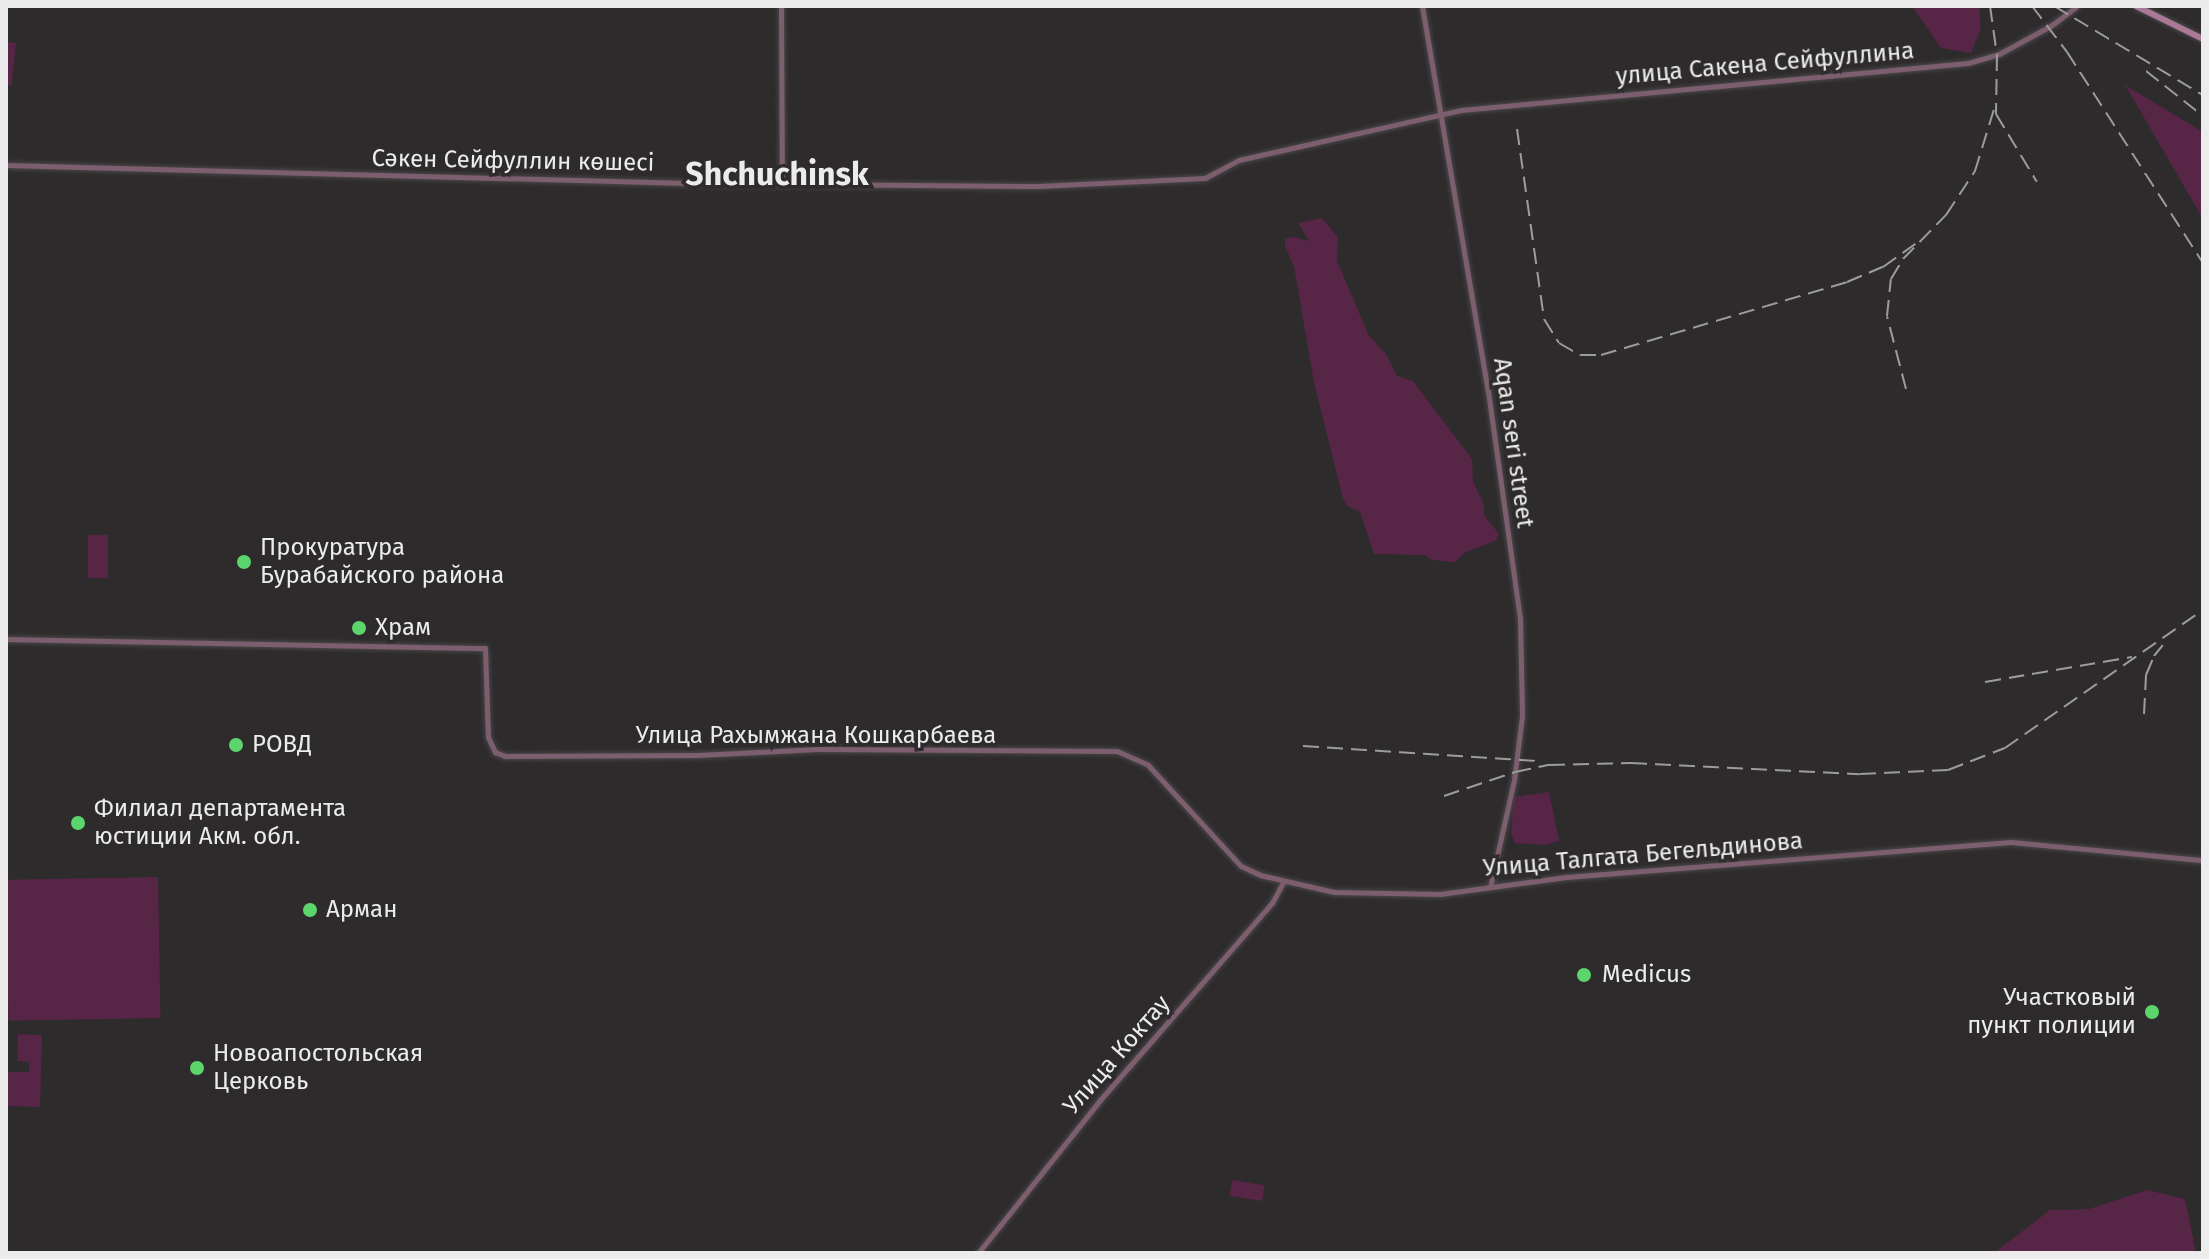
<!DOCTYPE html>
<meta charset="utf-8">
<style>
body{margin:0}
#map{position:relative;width:2209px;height:1259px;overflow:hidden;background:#2e2b2c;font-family:"Fira Sans",sans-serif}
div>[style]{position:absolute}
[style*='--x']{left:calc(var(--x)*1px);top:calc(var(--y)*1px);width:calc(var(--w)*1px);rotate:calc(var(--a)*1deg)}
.green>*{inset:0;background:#572545;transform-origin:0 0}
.roads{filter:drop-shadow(0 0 2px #494647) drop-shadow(0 0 2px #494647)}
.tertiary>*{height:5px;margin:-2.5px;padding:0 2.5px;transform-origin:2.5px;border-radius:2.5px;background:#7c5e6f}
.secondary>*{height:6px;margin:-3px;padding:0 3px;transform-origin:3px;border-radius:3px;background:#a97995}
.rail>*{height:2px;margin-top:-1px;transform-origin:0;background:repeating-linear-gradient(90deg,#9d9c9d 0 16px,transparent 0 24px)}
.dots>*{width:22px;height:22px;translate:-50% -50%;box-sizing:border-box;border:4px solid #2e2b2c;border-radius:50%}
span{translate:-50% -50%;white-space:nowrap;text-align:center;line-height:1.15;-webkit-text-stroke:7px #2e2b2c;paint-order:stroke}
.street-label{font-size:24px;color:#edeced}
.poi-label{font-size:24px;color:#edeced}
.left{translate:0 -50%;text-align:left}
.right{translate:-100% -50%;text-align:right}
.district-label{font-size:32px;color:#edeced;font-weight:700}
.frame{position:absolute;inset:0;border:8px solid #edeced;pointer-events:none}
</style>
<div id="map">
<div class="green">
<i style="clip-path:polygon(1912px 6px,1979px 6px,1981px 28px,1971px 53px,1941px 48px)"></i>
<i style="left:6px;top:42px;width:10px;height:43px;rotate:6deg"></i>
<i style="clip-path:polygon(2125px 85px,2203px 132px,2203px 219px)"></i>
<i style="clip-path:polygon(1322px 218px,1338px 237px,1337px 261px,1369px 336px,1386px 354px,1397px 376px,1413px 381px,1472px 459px,1473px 482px,1484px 504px,1484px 515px,1499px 534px,1495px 541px,1466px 552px,1455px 562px,1432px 560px,1425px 555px,1374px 554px,1360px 512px,1347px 506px,1343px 499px,1314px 383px,1294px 267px,1285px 246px,1285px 239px,1293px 237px,1309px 241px,1298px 223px)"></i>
<i style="left:88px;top:535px;width:20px;height:43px"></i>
<i style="clip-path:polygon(1549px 792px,1559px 841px,1545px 845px,1515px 843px,1511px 834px,1514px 797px)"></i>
<i style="left:158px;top:877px;width:141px;height:152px;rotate:89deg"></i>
<i style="clip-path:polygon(18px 1034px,42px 1035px,40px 1107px,6px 1106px,6px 1072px,29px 1072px,29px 1062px,17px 1061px)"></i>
<i style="left:1232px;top:1180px;width:33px;height:16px;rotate:9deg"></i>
<i style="clip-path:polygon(2147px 1190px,2185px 1199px,2196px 1253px,1994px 1253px,2050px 1210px,2089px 1209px)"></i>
</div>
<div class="roads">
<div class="tertiary">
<i style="--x:781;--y:6;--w:176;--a:89.7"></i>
<i style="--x:1422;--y:6;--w:391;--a:80.3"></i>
<i style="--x:1488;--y:391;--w:229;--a:82"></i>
<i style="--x:1520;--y:618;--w:98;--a:88.8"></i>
<i style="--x:1522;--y:716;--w:64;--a:97.1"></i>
<i style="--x:1514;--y:780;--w:110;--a:102.6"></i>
<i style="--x:6;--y:165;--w:682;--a:1.51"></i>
<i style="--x:688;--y:183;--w:351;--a:0.5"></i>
<i style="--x:1039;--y:186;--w:166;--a:-2.8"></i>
<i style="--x:1205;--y:178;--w:38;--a:-28"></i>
<i style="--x:1239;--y:160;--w:228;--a:-12.7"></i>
<i style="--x:1461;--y:110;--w:509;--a:-5.3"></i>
<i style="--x:1968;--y:63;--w:32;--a:-16"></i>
<i style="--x:1999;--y:54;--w:60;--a:-28.7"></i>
<i style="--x:2052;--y:25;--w:31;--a:-37"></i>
<i style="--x:6;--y:639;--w:479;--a:1.1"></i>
<i style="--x:485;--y:648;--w:89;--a:88.1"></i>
<i style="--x:488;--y:737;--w:17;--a:65"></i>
<i style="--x:495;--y:752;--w:11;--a:22"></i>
<i style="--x:505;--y:756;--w:193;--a:-0.3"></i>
<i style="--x:698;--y:755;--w:120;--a:-2.9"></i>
<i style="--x:818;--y:749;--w:299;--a:0.4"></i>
<i style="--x:1117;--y:751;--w:34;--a:24"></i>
<i style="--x:1148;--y:765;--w:137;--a:47.4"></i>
<i style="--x:1241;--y:866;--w:21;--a:25"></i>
<i style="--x:1260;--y:875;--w:76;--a:12.9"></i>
<i style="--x:1334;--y:892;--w:106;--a:1.1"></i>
<i style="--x:1440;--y:894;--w:127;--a:-7.7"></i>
<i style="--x:1566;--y:877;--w:446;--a:-4.5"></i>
<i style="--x:2011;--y:842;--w:193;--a:5.4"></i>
<i style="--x:978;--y:1253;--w:196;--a:-51.4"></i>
<i style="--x:1100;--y:1100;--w:262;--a:-48.9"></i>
<i style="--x:1272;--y:903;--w:24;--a:-62"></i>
</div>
<div class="secondary">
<i style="--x:2136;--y:6;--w:75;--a:26.2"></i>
</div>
</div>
<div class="rail">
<i style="--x:1990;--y:6;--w:49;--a:81.9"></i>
<i style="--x:1997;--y:55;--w:59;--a:91"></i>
<i style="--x:1996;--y:114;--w:79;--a:58.9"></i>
<i style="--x:2032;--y:6;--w:58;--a:52.7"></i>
<i style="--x:2067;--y:52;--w:251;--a:57.2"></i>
<i style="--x:2054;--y:6;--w:174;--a:30.9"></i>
<i style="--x:2146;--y:71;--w:73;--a:38.3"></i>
<i style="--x:1517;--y:129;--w:192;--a:81.9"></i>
<i style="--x:1544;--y:319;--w:28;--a:58"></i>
<i style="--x:1559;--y:343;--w:24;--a:30"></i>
<i style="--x:1580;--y:355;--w:21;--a:0"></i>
<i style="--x:1601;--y:355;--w:257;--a:-16.5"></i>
<i style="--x:1847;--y:282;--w:39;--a:-23"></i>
<i style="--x:1883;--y:267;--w:43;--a:-35.5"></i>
<i style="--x:1906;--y:389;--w:75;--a:-104.6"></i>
<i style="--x:1887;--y:316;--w:37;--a:-84"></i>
<i style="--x:1891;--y:279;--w:23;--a:-59"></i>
<i style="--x:1903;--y:259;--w:62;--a:-45.7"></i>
<i style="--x:1946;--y:215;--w:53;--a:-56.6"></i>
<i style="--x:1975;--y:171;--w:68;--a:-72.9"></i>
<i style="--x:1985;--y:682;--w:149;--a:-9.7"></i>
<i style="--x:2144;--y:714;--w:39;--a:-87"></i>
<i style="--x:2146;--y:675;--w:21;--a:-67"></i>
<i style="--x:2154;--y:656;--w:14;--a:-51"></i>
<i style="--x:1303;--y:746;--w:234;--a:3.7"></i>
<i style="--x:1444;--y:796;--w:75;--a:-18.7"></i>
<i style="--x:1515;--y:772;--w:35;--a:-12"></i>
<i style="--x:1549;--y:765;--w:82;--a:-1.4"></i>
<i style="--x:1631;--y:763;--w:229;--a:2.8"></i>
<i style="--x:1860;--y:774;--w:88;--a:-2.6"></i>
<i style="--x:1948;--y:770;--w:61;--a:-21.1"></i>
<i style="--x:2005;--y:748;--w:241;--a:-34.9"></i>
</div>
<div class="dots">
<i style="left:244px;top:562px;background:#5cd56d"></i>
<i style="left:359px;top:628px;background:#5cd56d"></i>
<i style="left:236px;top:745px;background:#5cd56d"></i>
<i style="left:78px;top:823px;background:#5cd56d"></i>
<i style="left:310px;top:910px;background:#5cd56d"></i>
<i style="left:1584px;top:975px;background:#5cd56d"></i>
<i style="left:2152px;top:1012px;background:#5cd56d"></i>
<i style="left:197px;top:1068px;background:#5cd56d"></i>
</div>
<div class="street-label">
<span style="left:1765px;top:64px;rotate:-5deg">улица Сакена Сейфуллина</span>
<span style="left:513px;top:161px;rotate:1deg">Сәкен Сейфуллин көшесі</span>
<span style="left:1513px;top:443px;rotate:82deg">Aqan seri street</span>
<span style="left:816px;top:736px">Улица Рахымжана Кошкарбаева</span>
<span style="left:1643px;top:855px;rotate:-5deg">Улица Талгата Бегельдинова</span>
<span style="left:1117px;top:1055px;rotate:-49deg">Улица Коктау</span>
</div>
<div class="poi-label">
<span class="left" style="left:260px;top:562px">Прокуратура<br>Бурабайского района</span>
<span class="left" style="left:375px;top:628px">Храм</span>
<span class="left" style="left:252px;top:745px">РОВД</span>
<span class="left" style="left:94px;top:823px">Филиал департамента<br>юстиции Акм. обл.</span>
<span class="left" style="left:326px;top:910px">Арман</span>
<span class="left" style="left:1602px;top:975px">Medicus</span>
<span class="right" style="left:2136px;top:1012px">Участковый<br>пункт полиции</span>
<span class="left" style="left:213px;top:1068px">Новоапостольская<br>Церковь</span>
</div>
<div class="district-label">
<span style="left:777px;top:174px">Shchuchinsk</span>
</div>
<div class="frame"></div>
</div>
